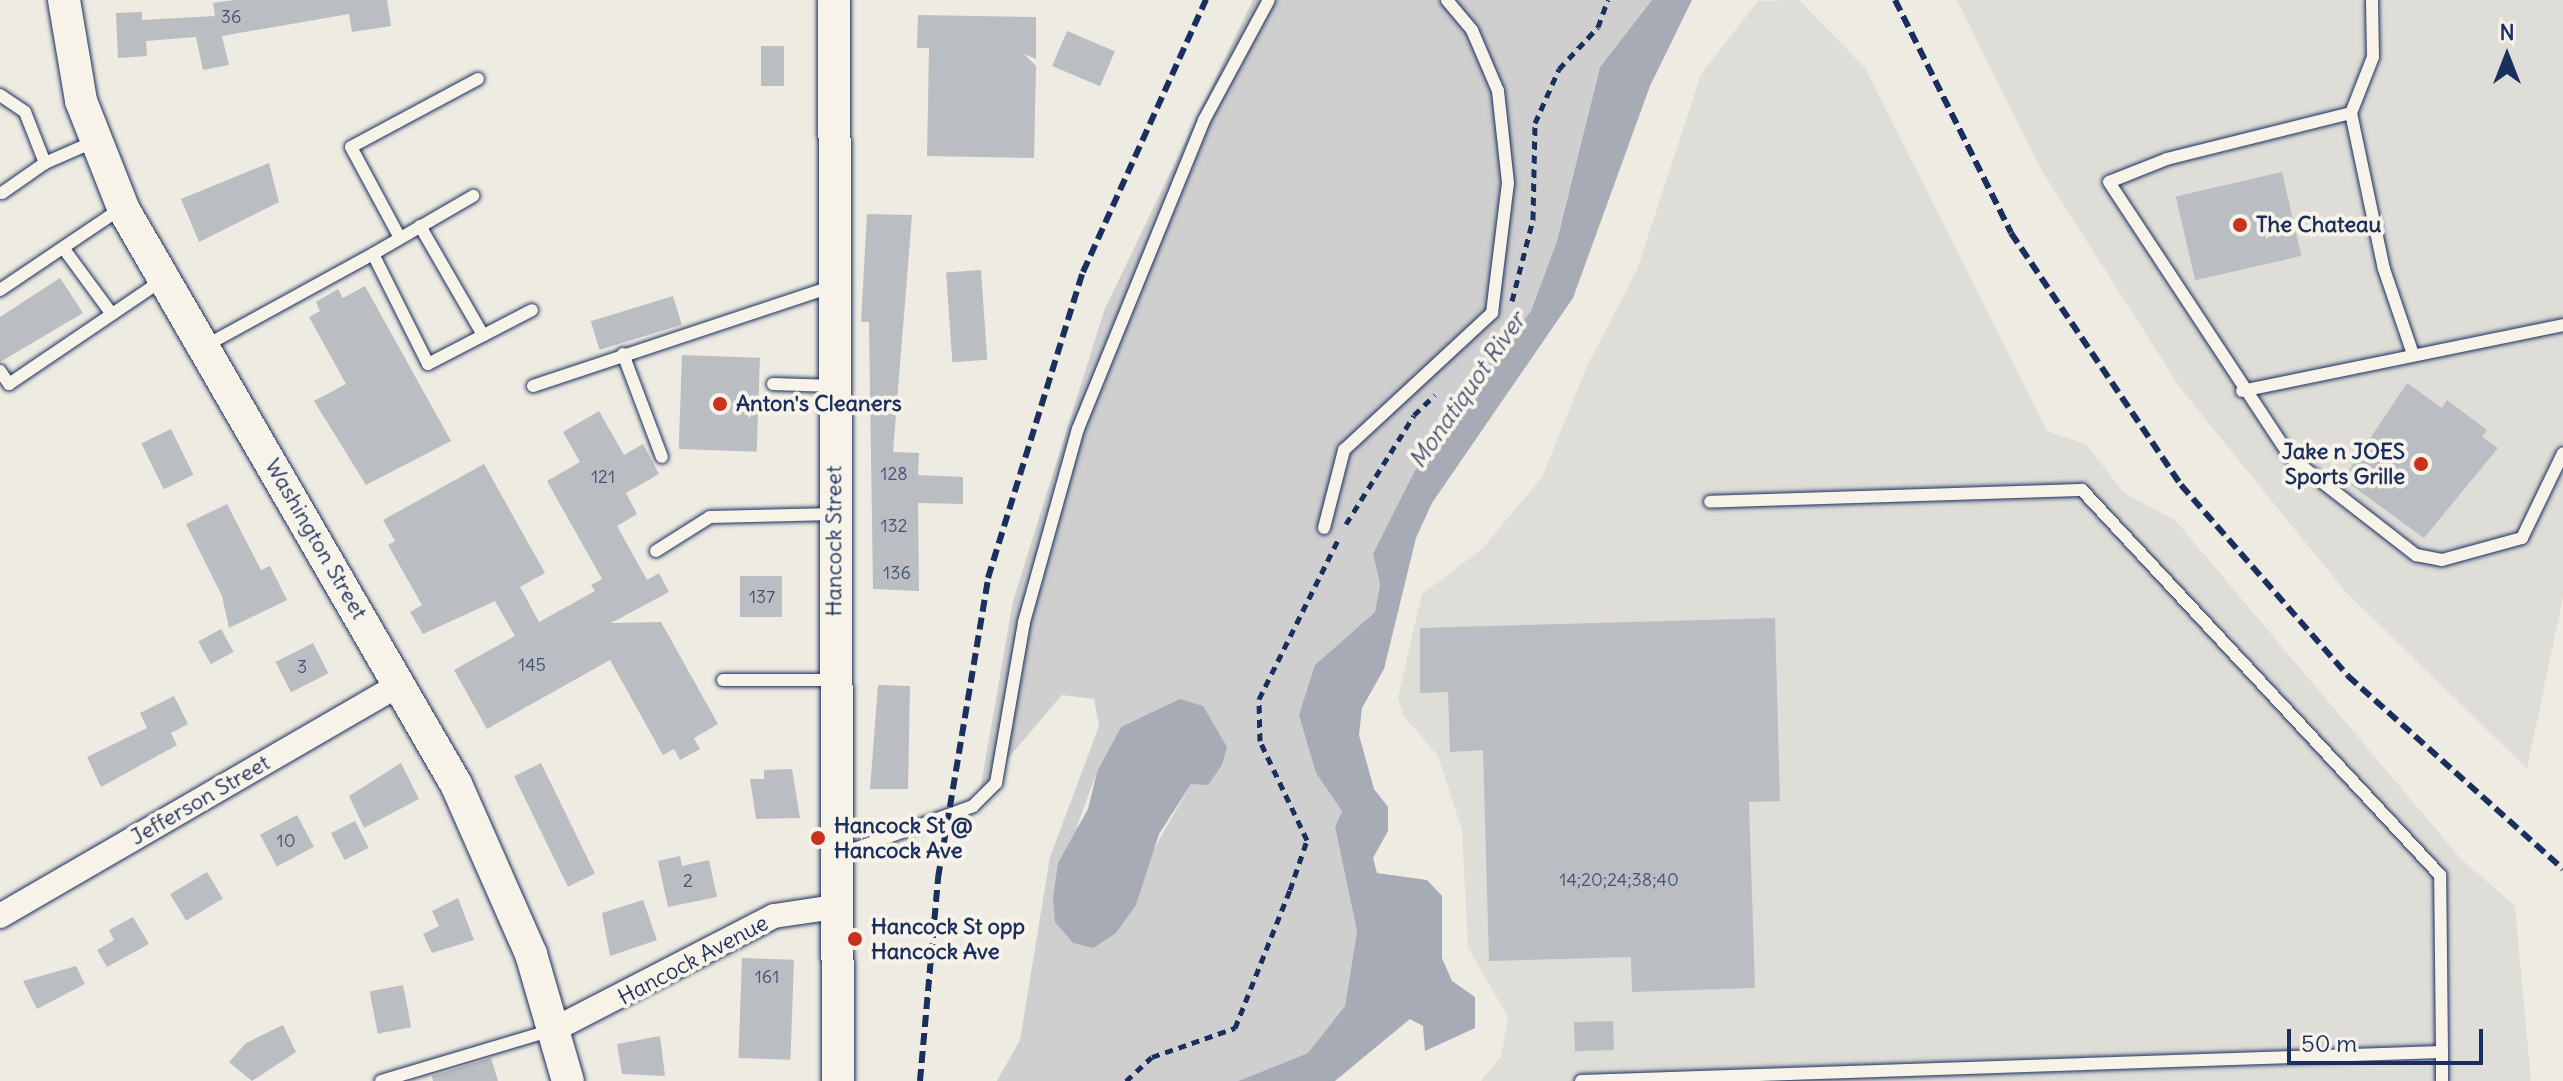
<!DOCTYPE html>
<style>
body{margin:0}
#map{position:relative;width:2563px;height:1081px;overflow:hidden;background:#eeebe2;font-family:Delius,sans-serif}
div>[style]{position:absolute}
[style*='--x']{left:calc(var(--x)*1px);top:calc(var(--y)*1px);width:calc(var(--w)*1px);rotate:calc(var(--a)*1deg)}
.built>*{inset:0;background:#deddd8}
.green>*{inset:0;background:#cfcfcf}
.water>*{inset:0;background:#a6abb5}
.building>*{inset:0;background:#babdc2;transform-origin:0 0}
.path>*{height:5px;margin-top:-2.5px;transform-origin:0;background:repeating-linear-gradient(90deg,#1b2f5e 0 8px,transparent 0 14px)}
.roads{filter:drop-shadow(0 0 2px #1b2f5e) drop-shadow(0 0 2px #1b2f5e)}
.lane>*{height:12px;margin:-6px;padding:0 6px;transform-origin:6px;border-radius:6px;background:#f7f3e8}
.street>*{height:24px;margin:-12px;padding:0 12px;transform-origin:12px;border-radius:12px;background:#f7f3e8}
.secondary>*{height:32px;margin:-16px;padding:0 16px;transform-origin:16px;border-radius:16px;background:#f7f3e8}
.rail>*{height:6px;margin-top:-3px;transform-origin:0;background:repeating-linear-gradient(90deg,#1b2f5e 0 12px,transparent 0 18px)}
.dots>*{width:22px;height:22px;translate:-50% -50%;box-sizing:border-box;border:4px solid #f7f3e8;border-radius:50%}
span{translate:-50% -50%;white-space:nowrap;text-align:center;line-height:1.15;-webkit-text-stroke:8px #f7f3e8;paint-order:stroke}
.number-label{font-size:18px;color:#435277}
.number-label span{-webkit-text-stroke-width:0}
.poi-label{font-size:22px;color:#1b2f5e;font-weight:700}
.left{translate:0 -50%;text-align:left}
.right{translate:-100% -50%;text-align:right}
.street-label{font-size:22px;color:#1b2f5e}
.water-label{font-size:24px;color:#455478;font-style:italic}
.north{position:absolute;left:2467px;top:16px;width:80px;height:80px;-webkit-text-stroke:6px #f7f3e8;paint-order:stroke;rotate:0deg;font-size:22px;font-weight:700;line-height:32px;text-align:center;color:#1b2f5e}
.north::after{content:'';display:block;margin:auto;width:28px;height:36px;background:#1b2f5e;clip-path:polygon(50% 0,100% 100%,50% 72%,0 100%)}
.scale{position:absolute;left:2287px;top:1029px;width:196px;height:36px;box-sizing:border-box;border:4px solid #1b2f5e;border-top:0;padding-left:10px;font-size:24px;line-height:28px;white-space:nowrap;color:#1b2f5e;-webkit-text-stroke:6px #f7f3e8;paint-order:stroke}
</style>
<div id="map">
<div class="built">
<i style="clip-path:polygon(1799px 0,1865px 68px,2047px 431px,2086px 444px,2124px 493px,2175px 520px,2461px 859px,2515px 906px,2531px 1081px,1481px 1081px,1501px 1057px,1508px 1017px,1468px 948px,1462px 830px,1438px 756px,1403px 715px,1398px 697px,1422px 594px,1483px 548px,1542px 477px,1588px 364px,1637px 270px,1701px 74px,1758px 1px)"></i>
<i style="clip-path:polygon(1957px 0,2563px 0,2563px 597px,2527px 769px,2344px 590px,2181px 389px,2042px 171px)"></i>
</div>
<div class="green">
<i style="clip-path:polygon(evenodd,1253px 0,1652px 0,1600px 67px,1557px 241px,1531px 311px,1373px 554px,1380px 584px,1375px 612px,1315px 665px,1316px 772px,1342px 811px,1335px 827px,1357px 930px,1345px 1006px,1308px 1053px,1238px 1081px,997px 1081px,1020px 1040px,1050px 857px,1099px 726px,1094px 699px,1062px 695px,980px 791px,1013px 601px,1104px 311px,1253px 0,1097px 772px,1191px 784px,1142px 870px,1136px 905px,1077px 826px,1097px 772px)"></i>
</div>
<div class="water">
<i style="clip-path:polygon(1652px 0,1692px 0,1650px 86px,1573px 298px,1432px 503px,1416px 538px,1384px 669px,1362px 708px,1359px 735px,1374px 789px,1388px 807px,1388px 831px,1373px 858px,1377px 873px,1427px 880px,1442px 896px,1442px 958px,1452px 981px,1475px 997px,1475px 1028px,1425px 1051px,1423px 1026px,1410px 1019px,1335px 1081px,1238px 1081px,1308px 1053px,1345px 1006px,1357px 931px,1335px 827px,1342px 811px,1316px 773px,1299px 715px,1315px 665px,1375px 612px,1380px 584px,1373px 554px,1431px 439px,1531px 311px,1557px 241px,1600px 67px)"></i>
<i style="clip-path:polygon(1180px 699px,1203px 706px,1227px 747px,1222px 765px,1208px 785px,1191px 784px,1159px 834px,1136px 905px,1116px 933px,1093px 948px,1073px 943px,1055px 922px,1053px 898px,1058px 863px,1088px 809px,1097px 772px,1121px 727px)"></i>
</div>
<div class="building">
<i style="clip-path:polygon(234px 0,387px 0,391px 26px,352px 32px,349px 14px,222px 36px,229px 65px,203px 70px,196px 37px,146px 41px,147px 56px,118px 58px,116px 13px,142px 12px,142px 20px,215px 16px,213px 3px)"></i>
<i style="clip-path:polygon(918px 15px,1036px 17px,1036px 59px,1024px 54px,1036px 66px,1034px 158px,927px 156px,929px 48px,917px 48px)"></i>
<i style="left:1067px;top:31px;width:52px;height:38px;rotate:23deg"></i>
<i style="left:761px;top:46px;width:23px;height:40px"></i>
<i style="clip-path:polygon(269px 163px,279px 202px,199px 242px,181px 199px)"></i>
<i style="left:2282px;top:172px;width:86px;height:109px;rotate:77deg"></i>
<i style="clip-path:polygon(867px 214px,912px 215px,893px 452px,919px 453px,918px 475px,963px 477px,963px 504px,918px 503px,919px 591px,873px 589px,869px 322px,861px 322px)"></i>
<i style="left:981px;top:270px;width:90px;height:35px;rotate:86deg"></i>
<i style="clip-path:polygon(60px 278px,83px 313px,0 362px,0 317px)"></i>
<i style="clip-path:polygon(365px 286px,451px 441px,366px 485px,314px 401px,346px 384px,309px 317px,320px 311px,316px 302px,338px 289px,343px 298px)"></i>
<i style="left:673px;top:296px;width:30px;height:86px;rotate:73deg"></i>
<i style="left:682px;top:355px;width:78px;height:94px;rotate:2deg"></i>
<i style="clip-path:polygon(2407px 383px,2442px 408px,2447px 400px,2487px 430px,2482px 437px,2498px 448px,2424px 538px,2343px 479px)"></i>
<i style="clip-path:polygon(599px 411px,624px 455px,643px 444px,659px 474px,626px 493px,637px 514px,617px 526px,647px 580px,659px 573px,669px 592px,611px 623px,661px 622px,718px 724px,694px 738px,700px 749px,680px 760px,674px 749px,663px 755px,610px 660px,487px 729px,454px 670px,515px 636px,495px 601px,423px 634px,410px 612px,422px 605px,388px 545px,395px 541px,383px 520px,484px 464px,545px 573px,520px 587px,539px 622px,595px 591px,591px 585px,602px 579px,547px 481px,580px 462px,563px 432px)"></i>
<i style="left:171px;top:429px;width:51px;height:33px;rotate:64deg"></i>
<i style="clip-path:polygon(227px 504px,261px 570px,270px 566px,287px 600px,229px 628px,222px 596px,186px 524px)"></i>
<i style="left:740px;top:576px;width:42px;height:41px"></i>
<i style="clip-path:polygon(1775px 618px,1780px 801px,1749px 802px,1755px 988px,1632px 992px,1631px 957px,1489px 961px,1483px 750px,1450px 752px,1448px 692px,1420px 693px,1420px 628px)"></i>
<i style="left:221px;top:629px;width:26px;height:26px;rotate:61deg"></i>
<i style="left:313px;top:643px;width:34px;height:42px;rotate:63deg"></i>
<i style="clip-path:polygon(878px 685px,910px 686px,908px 789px,870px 789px)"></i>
<i style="clip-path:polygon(174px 696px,188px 724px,171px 733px,177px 745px,101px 787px,87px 757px,147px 728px,140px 713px)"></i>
<i style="clip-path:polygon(401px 763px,419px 799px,364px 828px,349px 796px)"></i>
<i style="left:541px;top:763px;width:123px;height:30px;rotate:64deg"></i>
<i style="clip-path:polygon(792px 769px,800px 818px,756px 819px,750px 779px,764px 779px,764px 770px)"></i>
<i style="left:297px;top:815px;width:36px;height:42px;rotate:62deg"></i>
<i style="left:355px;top:821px;width:30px;height:27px;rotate:63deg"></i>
<i style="clip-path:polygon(680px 856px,682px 866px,709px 860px,717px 897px,668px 907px,658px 861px)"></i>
<i style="left:207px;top:872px;width:31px;height:43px;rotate:59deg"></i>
<i style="clip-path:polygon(458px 898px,474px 940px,432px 953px,423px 934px,439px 926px,432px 911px)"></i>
<i style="clip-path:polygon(643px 900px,657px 940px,610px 956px,602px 913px)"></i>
<i style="clip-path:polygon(133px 917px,149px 944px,107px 967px,97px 950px,114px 940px,109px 930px)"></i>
<i style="left:742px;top:958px;width:52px;height:100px;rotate:2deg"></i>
<i style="clip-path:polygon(76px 966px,85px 984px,37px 1009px,23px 981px)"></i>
<i style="left:403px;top:985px;width:43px;height:34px;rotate:79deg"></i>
<i style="left:1613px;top:1021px;width:29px;height:39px;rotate:88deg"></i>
<i style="clip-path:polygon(283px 1025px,296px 1052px,252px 1081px,229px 1062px,246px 1043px)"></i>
<i style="clip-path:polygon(660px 1036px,665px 1076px,622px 1074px,617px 1044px)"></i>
<i style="clip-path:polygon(491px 1058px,498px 1081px,433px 1081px,432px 1076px)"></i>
</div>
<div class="path">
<i style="--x:1512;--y:301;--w:85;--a:-75.6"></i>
<i style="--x:1533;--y:219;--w:96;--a:-88.8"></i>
<i style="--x:1535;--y:123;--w:59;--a:-66"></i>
<i style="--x:1559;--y:69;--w:57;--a:-47.1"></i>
<i style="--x:1598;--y:27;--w:29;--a:-70"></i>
<i style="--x:1346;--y:524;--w:128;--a:-58"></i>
<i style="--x:1414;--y:415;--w:29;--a:-44"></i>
<i style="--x:1126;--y:1081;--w:35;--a:-43"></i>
<i style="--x:1152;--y:1057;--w:88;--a:-19.3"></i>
<i style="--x:1235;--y:1028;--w:149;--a:-68.3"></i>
<i style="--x:1290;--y:890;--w:53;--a:-71.2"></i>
<i style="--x:1307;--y:840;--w:110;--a:-115.4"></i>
<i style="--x:1260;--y:741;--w:42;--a:-91.4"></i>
<i style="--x:1259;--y:699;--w:178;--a:-63.6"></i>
</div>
<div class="roads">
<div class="lane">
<i style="--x:2372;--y:0;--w:57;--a:89"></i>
<i style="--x:2373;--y:57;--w:60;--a:111.4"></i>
<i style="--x:2351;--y:113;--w:159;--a:78.1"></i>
<i style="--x:2384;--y:269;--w:90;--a:71.2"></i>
<i style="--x:0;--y:95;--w:30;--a:34"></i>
<i style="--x:25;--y:112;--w:55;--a:68.6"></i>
<i style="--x:45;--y:163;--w:55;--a:-23.7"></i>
<i style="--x:2351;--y:113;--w:190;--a:166"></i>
<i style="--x:2167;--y:159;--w:62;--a:158.4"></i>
<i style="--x:2109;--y:182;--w:329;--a:56.6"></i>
<i style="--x:2290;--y:457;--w:160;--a:37.9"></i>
<i style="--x:2416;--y:555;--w:26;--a:11"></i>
<i style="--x:2442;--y:560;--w:83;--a:-15.4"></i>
<i style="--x:2522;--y:538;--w:94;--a:-64.2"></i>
<i style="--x:2;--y:193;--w:52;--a:-34.9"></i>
<i style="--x:420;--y:226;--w:126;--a:60"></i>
<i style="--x:400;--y:238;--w:103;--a:-118.3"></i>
<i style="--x:351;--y:147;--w:144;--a:-28.2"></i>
<i style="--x:64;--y:249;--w:79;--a:53.7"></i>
<i style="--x:373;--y:254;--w:116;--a:-30.1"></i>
<i style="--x:0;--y:290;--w:145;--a:-34"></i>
<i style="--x:205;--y:346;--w:192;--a:-28.7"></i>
<i style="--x:373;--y:254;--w:123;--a:63.4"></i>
<i style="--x:428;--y:364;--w:117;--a:-27.4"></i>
<i style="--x:623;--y:354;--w:110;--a:69.3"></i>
<i style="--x:0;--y:371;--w:16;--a:55"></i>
<i style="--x:9;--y:384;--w:184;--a:-34.1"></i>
<i style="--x:773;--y:384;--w:61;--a:1.9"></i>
<i style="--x:533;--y:386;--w:317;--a:-18.4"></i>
<i style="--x:2242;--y:391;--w:328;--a:-11.6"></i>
<i style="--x:1324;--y:528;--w:81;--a:-75.6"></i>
<i style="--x:1344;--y:450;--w:202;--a:-42.8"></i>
<i style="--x:1492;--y:313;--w:131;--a:-83"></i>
<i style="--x:1508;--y:183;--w:93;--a:-96.2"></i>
<i style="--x:1498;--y:91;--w:66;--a:-113.1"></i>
<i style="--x:1472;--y:30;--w:39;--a:-130"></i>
<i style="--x:656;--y:551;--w:64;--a:-32.2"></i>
<i style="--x:710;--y:517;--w:124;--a:-1.4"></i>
<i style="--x:723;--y:680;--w:111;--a:0"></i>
<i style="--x:838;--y:855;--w:144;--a:-19.9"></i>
<i style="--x:973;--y:806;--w:33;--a:-45"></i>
<i style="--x:996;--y:783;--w:163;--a:-80.1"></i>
<i style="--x:1024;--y:622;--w:200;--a:-74.4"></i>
<i style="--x:1078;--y:429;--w:334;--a:-67.8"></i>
<i style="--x:1204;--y:120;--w:136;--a:-61.6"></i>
<i style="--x:2442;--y:1052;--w:29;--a:90"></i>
<i style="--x:381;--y:1081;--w:178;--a:-16.6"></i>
<i style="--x:1581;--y:1081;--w:861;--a:-1.93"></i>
<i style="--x:2442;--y:1052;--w:177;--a:-90.6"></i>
<i style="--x:2440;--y:875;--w:526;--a:-132.92"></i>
<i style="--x:2082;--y:490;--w:372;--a:178.2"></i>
</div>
<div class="street">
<i style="--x:0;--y:916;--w:461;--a:-30.1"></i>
<i style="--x:555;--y:1029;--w:246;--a:-27.3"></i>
<i style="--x:774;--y:916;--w:62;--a:-8.4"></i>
</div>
<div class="secondary">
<i style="--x:64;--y:0;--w:102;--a:80.4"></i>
<i style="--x:81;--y:101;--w:117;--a:68.5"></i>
<i style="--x:124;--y:210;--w:663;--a:59.96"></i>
<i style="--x:456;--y:784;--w:186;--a:66.2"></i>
<i style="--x:531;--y:954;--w:132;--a:73.8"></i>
<i style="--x:834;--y:0;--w:1081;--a:89.79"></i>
</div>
</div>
<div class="rail">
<i style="--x:1895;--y:0;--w:260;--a:63.5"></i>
<i style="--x:2011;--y:233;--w:304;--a:56"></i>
<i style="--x:2181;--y:485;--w:254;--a:48.8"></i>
<i style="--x:2348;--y:676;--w:289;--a:41.9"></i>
<i style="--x:920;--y:1081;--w:204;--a:-84.9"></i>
<i style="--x:938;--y:878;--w:304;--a:-80.5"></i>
<i style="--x:988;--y:578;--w:320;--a:-72.8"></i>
<i style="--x:1083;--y:272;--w:299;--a:-65.7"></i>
</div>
<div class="dots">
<i style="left:2240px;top:225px;background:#c8321e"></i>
<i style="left:720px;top:404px;background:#c8321e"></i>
<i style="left:2421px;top:464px;background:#c8321e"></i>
<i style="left:818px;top:838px;background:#c8321e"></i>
<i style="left:855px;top:939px;background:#c8321e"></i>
</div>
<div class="number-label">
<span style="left:231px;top:17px">36</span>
<span style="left:894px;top:474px">128</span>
<span style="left:603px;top:477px">121</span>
<span style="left:894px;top:526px">132</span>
<span style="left:897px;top:573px">136</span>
<span style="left:762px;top:597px">137</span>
<span style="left:532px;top:665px">145</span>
<span style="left:302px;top:667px">3</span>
<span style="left:286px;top:841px">10</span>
<span style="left:1619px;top:880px">14;20;24;38;40</span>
<span style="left:688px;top:881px">2</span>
<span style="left:767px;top:977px">161</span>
</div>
<div class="poi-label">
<span class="left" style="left:2256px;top:225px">The Chateau</span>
<span class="left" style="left:736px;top:404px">Anton's Cleaners</span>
<span class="right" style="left:2405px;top:464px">Jake n JOES<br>Sports Grille</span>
<span class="left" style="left:834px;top:838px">Hancock St @<br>Hancock Ave</span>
<span class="left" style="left:871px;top:939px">Hancock St opp<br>Hancock Ave</span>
</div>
<div class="street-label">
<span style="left:316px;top:539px;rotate:60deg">Washington Street</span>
<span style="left:834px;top:541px;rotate:-90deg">Hancock Street</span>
<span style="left:200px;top:800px;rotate:-30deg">Jefferson Street</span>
<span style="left:693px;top:960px;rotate:-28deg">Hancock Avenue</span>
</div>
<div class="water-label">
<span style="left:1467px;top:390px;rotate:-55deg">Monatiquot River</span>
</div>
<div class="north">N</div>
<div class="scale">50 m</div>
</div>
